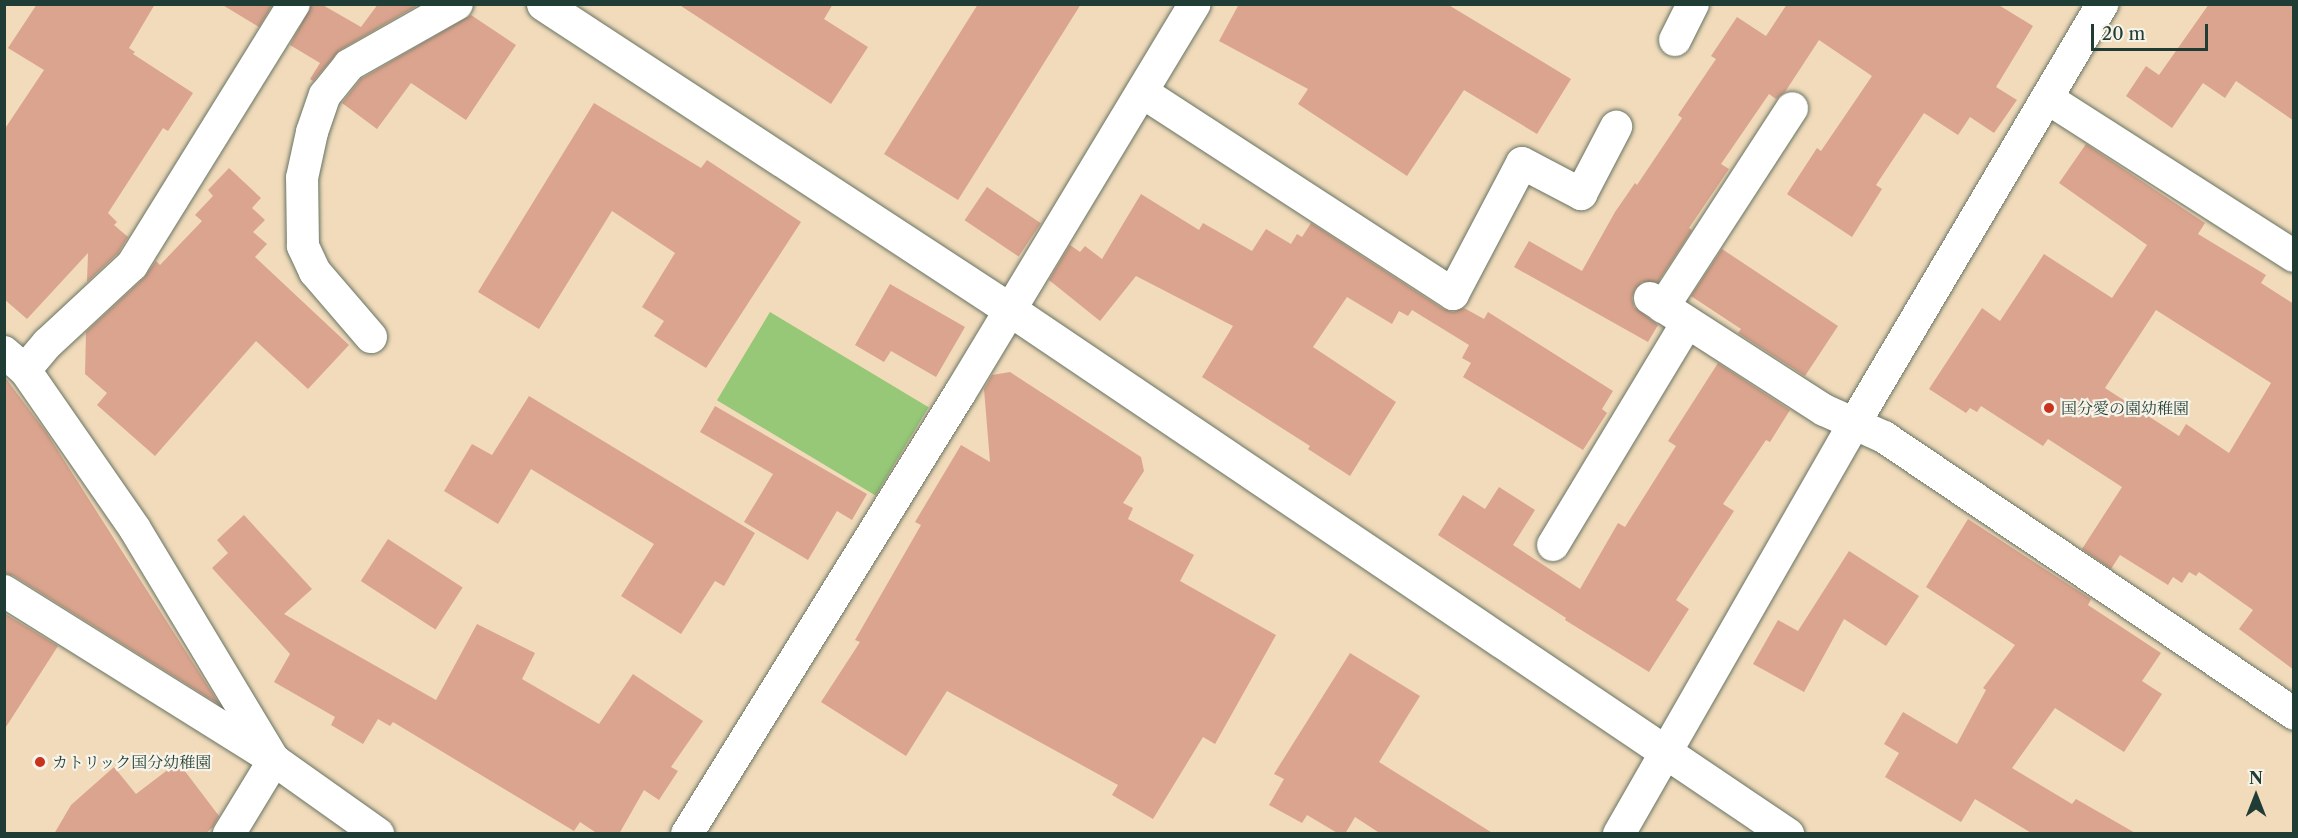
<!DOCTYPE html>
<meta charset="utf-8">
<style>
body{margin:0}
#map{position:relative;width:2298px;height:838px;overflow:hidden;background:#f1dbbb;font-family:"Libre Caslon Text","Noto Serif JP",serif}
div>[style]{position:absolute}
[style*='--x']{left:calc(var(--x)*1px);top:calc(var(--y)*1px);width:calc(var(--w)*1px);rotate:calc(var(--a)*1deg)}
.green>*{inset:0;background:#96c877;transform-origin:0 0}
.building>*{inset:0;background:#dba48e;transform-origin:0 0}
.roads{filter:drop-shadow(0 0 2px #687463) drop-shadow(0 0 2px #687463)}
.street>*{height:32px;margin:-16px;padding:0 16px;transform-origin:16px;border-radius:16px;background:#fff}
.secondary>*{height:33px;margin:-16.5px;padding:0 16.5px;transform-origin:16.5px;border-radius:16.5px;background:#fff}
.dots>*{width:16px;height:16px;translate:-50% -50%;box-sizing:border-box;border:3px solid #f7f3e8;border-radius:50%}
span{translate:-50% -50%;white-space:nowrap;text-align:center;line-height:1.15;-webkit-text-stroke:4.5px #f7f3e8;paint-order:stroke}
.poi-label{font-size:16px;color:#1f3d34}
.left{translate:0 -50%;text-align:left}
.frame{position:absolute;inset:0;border:6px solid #1f3d34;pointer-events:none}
.north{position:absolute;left:2226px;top:766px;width:60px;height:60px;-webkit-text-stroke:4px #f7f3e8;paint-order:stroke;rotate:0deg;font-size:16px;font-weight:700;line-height:24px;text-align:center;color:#1f3d34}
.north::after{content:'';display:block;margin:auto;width:21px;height:27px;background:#1f3d34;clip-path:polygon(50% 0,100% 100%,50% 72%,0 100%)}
.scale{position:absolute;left:2091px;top:24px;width:117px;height:27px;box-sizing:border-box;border:3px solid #1f3d34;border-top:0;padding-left:8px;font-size:18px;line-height:21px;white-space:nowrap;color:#1f3d34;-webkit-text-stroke:4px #f7f3e8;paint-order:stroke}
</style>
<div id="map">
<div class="green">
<i style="left:770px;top:312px;width:185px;height:103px;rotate:31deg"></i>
</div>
<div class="building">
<i style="clip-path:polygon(37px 4px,155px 4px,129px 48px,135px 52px,133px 54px,193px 93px,168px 131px,163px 128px,108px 213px,117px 222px,114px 225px,128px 237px,118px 253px,87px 282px,88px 253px,27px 319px,4px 299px,4px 130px,44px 70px,8px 48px)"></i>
<i style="clip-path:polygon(221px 4px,273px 4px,259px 27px)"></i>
<i style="clip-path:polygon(312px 4px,321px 4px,361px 27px,378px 4px,420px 4px,340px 50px,313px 81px,310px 79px,320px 63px,290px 45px)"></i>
<i style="clip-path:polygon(678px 4px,833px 4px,824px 19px,868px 47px,831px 104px)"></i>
<i style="clip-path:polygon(978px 4px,1081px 4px,958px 200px,884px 154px)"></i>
<i style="clip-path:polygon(1239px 4px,1447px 4px,1571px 79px,1537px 134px,1464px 90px,1407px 176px,1298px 104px,1308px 89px,1219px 41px)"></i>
<i style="clip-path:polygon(1787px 4px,1997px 4px,2033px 26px,1996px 87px,2017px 100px,1994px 133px,1970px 117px,1958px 135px,1924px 113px,1876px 185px,1882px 189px,1852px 237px,1787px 194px,1817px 148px,1821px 151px,1872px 76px,1819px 40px,1785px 92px,1776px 99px,1769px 94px,1721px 164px,1729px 169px,1689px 228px,1692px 230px,1658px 282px,1642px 282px,1635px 289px,1632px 298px,1634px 307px,1658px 325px,1648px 342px,1514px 267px,1529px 241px,1582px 271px,1615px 212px,1635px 183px,1637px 185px,1682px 118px,1678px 115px,1716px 59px,1711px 56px,1737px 17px,1766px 36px)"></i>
<i style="clip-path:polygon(2209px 4px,2294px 4px,2294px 121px,2236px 81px,2225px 98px,2203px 83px,2172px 128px,2126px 96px,2146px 66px,2159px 75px)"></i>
<i style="clip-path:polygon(471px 15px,516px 45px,466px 120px,411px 83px,377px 129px,342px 103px,361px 79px)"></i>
<i style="clip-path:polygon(594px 103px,701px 168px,707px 160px,801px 222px,706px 368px,654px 336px,664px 321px,642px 307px,675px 253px,612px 211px,539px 329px,478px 292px)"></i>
<i style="clip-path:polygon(evenodd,2086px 144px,2205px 223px,2198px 234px,2266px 275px,2261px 283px,2294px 304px,2294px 670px,2239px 629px,2253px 610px,2199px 572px,2196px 576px,2189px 572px,2182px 583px,2173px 577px,2168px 585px,2120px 555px,2111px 569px,2082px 549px,2122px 487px,2048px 439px,2043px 446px,1981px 406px,1977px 412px,1970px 408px,1966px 413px,1929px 389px,1982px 308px,2000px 321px,2044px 254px,2112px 298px,2147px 245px,2059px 183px,2086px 144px,2156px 310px,2271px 383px,2229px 453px,2186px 424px,2179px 436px,2105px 388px,2156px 310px)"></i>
<i style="clip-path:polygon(229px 168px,261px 198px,252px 208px,265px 220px,253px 232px,267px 244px,255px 257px,349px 345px,308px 389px,256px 341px,155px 456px,97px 405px,107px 393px,85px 374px,86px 332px,144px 278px,156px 261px,160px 265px,202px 221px,195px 215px,213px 196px,208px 190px)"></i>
<i style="left:987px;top:187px;width:65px;height:40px;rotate:34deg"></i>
<i style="clip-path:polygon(1141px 194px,1199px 230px,1203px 223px,1252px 251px,1266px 229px,1291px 244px,1297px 234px,1302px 237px,1311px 223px,1443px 309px,1453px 312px,1464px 308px,1484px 319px,1488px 312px,1613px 391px,1602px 409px,1607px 413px,1583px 450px,1463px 377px,1471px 363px,1462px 358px,1469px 345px,1412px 310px,1408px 316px,1399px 311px,1392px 324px,1347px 297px,1313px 347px,1396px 402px,1350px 476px,1308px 449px,1310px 446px,1202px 377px,1233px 326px,1136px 276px,1100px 321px,1049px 280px,1070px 245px,1080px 252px,1085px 246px,1102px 259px)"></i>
<i style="clip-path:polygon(1722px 249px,1838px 326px,1805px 376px,1738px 333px,1741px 329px,1691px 296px)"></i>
<i style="clip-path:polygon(890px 284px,965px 327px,936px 377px,891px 351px,884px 362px,855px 345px)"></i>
<i style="clip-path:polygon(1718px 363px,1790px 410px,1770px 442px,1766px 440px,1723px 504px,1734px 511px,1676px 600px,1689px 609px,1649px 672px,1565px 620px,1566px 618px,1438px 535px,1463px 495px,1485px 509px,1499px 487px,1535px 510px,1513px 545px,1580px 589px,1618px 523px,1625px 527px,1676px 446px,1668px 441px)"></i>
<i style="clip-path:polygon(1010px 372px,1141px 457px,1144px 471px,1123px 503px,1133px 508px,1128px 519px,1194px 555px,1180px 581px,1276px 635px,1215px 744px,1203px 737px,1153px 819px,1112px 795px,1118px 785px,947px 691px,906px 756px,821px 702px,860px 642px,855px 640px,921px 525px,915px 522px,961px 445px,990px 462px,984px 389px,992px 375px)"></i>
<i style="clip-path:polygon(4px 376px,46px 432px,220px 705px,14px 576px,4px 573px)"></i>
<i style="clip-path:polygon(529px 396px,755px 533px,724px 586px,715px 581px,681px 634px,621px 596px,654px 544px,531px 469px,498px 524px,444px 491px,472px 444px,492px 455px)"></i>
<i style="clip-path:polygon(715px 406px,867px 494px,852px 520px,837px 511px,808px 560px,744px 522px,773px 474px,700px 432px)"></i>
<i style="clip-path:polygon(244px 515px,312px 589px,284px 614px,436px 700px,477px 624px,535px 653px,522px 679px,599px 724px,633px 674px,703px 721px,671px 767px,678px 771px,659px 800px,644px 790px,619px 834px,598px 834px,580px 822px,574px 831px,393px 722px,390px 726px,378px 719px,363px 744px,331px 725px,335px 717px,274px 682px,290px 654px,212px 568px,228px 553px,217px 540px)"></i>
<i style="clip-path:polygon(1968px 519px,2091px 599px,2088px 605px,2161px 653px,2142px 681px,2162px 694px,2124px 752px,2055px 708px,2012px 768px,2072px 804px,2076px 799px,2137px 834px,2033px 834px,1975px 799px,1961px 822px,1885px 777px,1899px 753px,1884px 744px,1903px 712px,1957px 744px,1986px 690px,1983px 688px,2015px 645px,1926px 587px)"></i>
<i style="left:388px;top:539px;width:89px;height:50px;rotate:33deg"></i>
<i style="clip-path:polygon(1849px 551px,1919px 596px,1886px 646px,1844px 619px,1804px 692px,1753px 664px,1778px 620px,1798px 631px)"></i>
<i style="clip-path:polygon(4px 613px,58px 646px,4px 730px)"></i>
<i style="clip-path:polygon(1350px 653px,1420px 696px,1379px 762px,1494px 834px,1381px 834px,1355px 817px,1345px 834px,1339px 834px,1307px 815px,1302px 823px,1269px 805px,1284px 779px,1274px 774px)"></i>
<i style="clip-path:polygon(178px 762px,219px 816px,213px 827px,205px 834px,54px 834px,71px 805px,114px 767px,136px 794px)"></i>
</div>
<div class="roads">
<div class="street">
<i style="--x:1675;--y:40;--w:40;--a:-63.4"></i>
<i style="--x:1142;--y:92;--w:371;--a:33"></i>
<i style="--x:1453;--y:294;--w:148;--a:-62.2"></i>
<i style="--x:1522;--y:163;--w:67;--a:27.7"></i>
<i style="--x:1581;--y:194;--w:76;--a:-62.4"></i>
<i style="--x:2047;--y:98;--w:293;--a:32.6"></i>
<i style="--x:1650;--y:298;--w:207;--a:32.8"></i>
<i style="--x:1824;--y:410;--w:66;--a:24.2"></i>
<i style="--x:1884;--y:437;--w:495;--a:34"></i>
<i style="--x:1663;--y:307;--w:237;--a:-57"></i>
<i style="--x:371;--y:337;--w:86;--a:-130.7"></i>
<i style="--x:315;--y:272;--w:29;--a:-115"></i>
<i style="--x:303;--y:246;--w:68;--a:-90.8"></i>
<i style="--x:302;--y:178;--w:47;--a:-77.7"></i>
<i style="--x:312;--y:132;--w:39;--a:-71"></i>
<i style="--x:325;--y:95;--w:38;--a:-51"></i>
<i style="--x:349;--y:65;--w:124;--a:-29.5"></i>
<i style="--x:4;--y:352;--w:28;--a:41"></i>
<i style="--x:25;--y:370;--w:193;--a:55.3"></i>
<i style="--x:135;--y:529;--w:270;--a:59"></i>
<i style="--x:274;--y:760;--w:87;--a:121.3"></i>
<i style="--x:25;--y:370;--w:35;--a:-50"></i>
<i style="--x:48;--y:343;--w:115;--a:-42.9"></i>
<i style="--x:132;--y:265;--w:307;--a:-58.2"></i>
<i style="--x:1553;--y:545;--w:259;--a:-58.9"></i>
<i style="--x:4;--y:591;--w:319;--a:32"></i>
<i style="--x:274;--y:760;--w:128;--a:35.4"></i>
<i style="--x:687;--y:834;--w:519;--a:-58.24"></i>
<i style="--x:960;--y:393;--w:454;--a:-58.9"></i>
<i style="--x:1619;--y:834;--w:473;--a:-60.2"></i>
<i style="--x:1854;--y:424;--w:488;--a:-59.4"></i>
</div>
<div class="secondary">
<i style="--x:543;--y:4;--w:557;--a:33.21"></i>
<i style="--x:1009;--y:309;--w:939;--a:34.01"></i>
</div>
</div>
<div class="dots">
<i style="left:2049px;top:408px;background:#c8321e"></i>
<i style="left:40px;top:762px;background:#c8321e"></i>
</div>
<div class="poi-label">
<span class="left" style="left:2061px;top:408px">国分愛の園幼稚園</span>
<span class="left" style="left:52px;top:762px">カトリック国分幼稚園</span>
</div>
<div class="frame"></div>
<div class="north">N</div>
<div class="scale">20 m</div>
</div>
